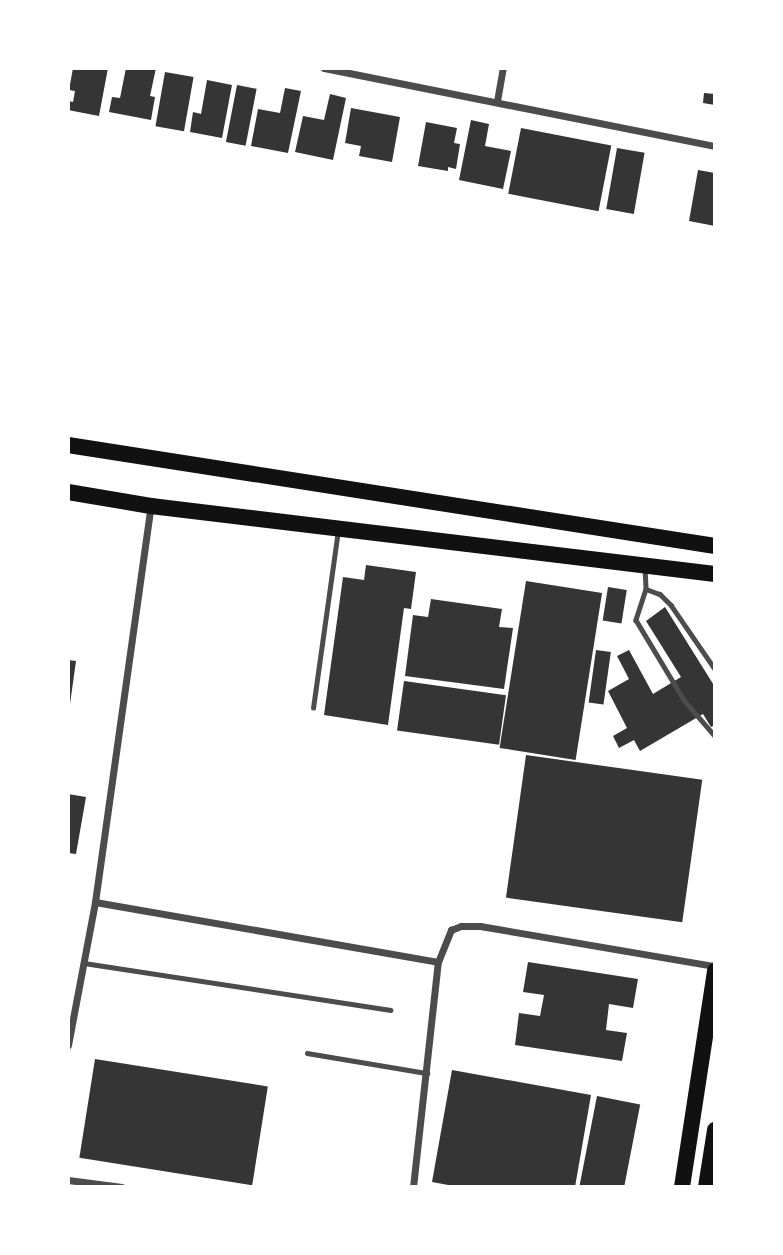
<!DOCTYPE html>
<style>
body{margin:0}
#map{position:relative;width:783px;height:1255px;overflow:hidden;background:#fff;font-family:"Public Sans",sans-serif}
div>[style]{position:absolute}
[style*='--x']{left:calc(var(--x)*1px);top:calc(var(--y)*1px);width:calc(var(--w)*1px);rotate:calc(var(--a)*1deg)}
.building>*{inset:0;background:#353535;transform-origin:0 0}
.service>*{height:4.5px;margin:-2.25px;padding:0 2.25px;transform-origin:2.25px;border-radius:2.25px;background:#4c4c4c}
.minor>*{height:7px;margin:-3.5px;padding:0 3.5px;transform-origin:3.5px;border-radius:3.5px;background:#4c4c4c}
.primary>*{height:16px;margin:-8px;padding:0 8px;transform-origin:8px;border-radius:8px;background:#111}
span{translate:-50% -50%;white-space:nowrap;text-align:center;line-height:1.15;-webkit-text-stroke:7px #fff;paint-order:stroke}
.frame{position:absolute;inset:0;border:70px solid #fff;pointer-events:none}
</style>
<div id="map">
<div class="building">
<i style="clip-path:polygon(73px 68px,108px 68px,99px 116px,68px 110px,68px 101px,73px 102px,75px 91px,69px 90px)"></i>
<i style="clip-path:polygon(126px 68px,156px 68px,150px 96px,155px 97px,151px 120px,109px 112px,112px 97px,120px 98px)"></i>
<i style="left:165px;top:72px;width:29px;height:55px;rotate:10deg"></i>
<i style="clip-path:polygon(207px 80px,232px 85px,222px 138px,190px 132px,193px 112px,201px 114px)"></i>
<i style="left:237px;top:85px;width:20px;height:58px;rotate:11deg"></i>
<i style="clip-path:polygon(285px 88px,301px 91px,288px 153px,251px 146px,258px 109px,280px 113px)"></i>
<i style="clip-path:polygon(704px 93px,715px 94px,715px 105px,703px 103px)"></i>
<i style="clip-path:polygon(330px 94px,346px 98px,333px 160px,295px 152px,303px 116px,324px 120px)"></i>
<i style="clip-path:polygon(351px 108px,400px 117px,392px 162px,359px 156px,361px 146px,345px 143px)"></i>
<i style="clip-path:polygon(471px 120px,489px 124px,485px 146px,511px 151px,503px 189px,459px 180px)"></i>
<i style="clip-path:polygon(426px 122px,457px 128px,454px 143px,460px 144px,456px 169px,448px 167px,448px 171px,418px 166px)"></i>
<i style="left:521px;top:128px;width:92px;height:67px;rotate:11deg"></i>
<i style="left:617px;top:148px;width:28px;height:62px;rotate:10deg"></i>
<i style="clip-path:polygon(698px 170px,715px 173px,715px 226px,689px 221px)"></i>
<i style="clip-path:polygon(366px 565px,416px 572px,411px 609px,404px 608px,388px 725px,324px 715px,343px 577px,364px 580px)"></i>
<i style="left:526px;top:581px;width:77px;height:169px;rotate:9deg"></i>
<i style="left:608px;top:587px;width:19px;height:34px;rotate:9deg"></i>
<i style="clip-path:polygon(431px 599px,502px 609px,499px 627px,513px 628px,504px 689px,405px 676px,413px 615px,428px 617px)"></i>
<i style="clip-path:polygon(665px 607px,715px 687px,715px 725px,711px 727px,703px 714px,640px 751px,634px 740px,619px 748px,613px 736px,627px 728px,608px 691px,629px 679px,617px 656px,629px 650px,653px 694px,681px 677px,646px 621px)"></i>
<i style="left:596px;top:650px;width:15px;height:53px;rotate:8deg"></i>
<i style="clip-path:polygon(68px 660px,76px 661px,70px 704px,68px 703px)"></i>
<i style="left:404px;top:681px;width:103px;height:50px;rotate:8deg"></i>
<i style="left:526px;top:755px;width:178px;height:144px;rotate:8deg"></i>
<i style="clip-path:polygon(68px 794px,86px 797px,76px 854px,68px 853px)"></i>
<i style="clip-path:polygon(528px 962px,638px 979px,633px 1008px,609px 1004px,606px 1030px,627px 1033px,622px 1061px,515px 1045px,519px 1013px,540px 1016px,544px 995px,523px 992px)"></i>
<i style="left:95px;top:1059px;width:175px;height:100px;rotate:9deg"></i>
<i style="clip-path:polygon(452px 1070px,591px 1095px,575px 1187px,459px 1187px,432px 1182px)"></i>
<i style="left:597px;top:1096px;width:44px;height:92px;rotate:11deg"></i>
</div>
<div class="service">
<i style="--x:645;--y:568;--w:21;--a:87"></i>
<i style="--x:646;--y:589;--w:33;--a:108"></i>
<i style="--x:636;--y:620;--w:93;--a:59"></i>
<i style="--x:684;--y:700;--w:48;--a:49.3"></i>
<i style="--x:646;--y:589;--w:15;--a:20"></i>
<i style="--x:660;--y:594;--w:16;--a:45"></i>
<i style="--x:671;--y:605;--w:78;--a:55.5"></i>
<i style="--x:313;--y:708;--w:179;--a:-82"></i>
<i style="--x:84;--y:963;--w:310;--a:8.7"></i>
<i style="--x:307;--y:1053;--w:122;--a:9.5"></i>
</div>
<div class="minor">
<i style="--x:324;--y:68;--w:399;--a:11.3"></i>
<i style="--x:497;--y:101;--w:34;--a:-80"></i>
<i style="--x:95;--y:902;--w:348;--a:9.9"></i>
<i style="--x:68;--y:1045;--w:146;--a:-79.3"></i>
<i style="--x:95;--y:902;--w:400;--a:-82"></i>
<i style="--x:68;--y:1180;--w:54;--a:7.4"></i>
<i style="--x:413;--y:1187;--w:226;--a:-83.7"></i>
<i style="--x:438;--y:962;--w:35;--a:-68"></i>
<i style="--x:451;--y:930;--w:11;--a:-22"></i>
<i style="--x:461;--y:926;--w:19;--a:0"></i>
<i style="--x:480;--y:926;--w:238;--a:9.7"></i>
</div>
<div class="primary">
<i style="--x:68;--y:445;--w:655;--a:8.87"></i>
<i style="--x:68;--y:492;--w:84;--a:9.6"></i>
<i style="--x:151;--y:506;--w:568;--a:6.87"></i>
<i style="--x:682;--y:1187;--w:219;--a:-81.3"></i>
<i style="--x:706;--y:1187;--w:58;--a:-81"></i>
</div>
<div class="frame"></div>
</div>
